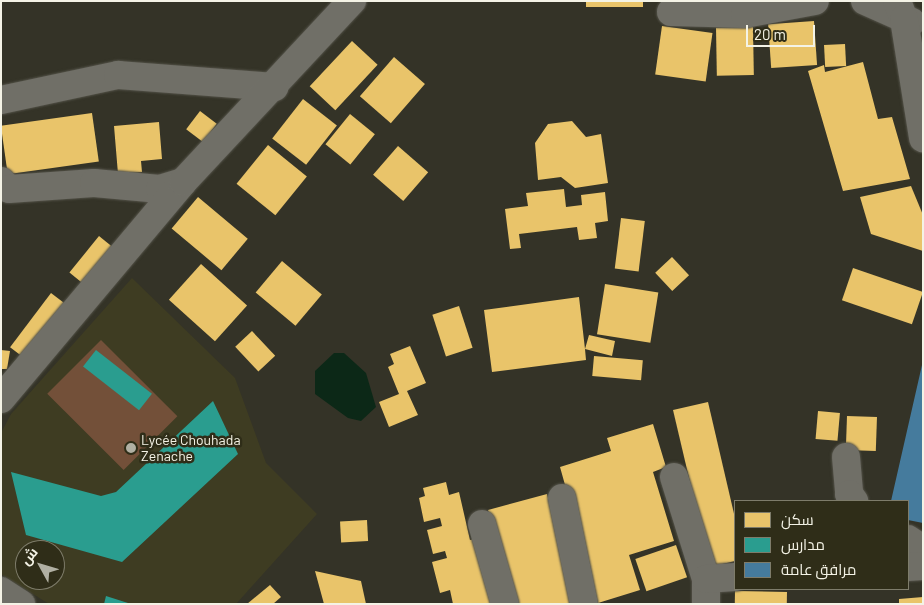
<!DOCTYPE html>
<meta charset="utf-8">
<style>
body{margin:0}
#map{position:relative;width:924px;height:605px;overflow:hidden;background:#343327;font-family:Barlow,Cairo,sans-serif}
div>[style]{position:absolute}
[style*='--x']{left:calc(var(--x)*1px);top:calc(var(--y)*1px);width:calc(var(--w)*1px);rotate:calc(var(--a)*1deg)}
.built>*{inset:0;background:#3e3c22}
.green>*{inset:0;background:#735039;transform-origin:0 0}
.water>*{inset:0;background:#0c2817}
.homes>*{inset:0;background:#e9c46a;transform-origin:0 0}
.schools>*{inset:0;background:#2a9d8f;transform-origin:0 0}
.public>*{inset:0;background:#457b9d}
.roads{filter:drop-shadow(0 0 1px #535248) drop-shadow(0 0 1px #535248)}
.minor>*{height:28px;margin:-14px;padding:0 14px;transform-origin:14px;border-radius:14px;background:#706f67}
.dots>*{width:14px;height:14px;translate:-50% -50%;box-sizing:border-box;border:2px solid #2f2d18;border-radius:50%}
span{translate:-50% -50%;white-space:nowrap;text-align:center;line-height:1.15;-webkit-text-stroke:5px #2f2d18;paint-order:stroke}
.poi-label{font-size:14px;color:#f4f3e6}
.left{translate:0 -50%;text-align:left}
.frame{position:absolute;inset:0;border:2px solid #f4f3e6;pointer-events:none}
.legend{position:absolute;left:734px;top:500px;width:175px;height:90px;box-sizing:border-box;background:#2f2d18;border:1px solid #7e7c6a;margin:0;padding:6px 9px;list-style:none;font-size:15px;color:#f4f3e6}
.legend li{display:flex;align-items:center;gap:10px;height:25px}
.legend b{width:25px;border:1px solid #7e7c6a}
.north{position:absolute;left:15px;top:540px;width:50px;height:50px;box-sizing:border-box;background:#2f2d18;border:1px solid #7e7c6a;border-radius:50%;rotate:309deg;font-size:14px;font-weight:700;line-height:20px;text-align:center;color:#f4f3e6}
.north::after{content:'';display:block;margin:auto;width:18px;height:22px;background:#b1b0a3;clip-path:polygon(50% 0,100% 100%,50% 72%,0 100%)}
.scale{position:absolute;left:746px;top:25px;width:69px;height:22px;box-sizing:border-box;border:2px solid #f4f3e6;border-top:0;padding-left:6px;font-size:15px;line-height:18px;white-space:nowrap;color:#f4f3e6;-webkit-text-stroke:4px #2f2d18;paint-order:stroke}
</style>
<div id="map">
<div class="built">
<i style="clip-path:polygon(evenodd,132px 278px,235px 378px,266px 463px,317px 514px,236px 604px,49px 604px,1px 574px,1px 433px,11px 414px,132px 278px,25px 550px,55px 550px,55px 580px,25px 580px,25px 550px)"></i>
</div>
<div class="green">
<i style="left:101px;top:340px;width:108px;height:76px;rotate:45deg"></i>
</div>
<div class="water">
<i style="clip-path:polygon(334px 353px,344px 353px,366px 373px,376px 407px,361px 421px,348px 418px,315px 394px,315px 371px)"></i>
</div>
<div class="homes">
<i style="left:586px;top:1px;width:57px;height:6px"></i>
<i style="left:814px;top:21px;width:44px;height:46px;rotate:86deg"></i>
<i style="left:662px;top:26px;width:51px;height:49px;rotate:8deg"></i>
<i style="left:753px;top:27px;width:48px;height:37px;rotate:89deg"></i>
<i style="left:352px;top:41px;width:35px;height:62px;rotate:43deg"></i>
<i style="left:845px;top:44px;width:22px;height:21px;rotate:87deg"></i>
<i style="left:394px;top:57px;width:41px;height:52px;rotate:41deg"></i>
<i style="clip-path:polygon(863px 62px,878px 119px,892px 117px,910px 179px,843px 191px,808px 71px,824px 65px,825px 72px)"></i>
<i style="left:303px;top:99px;width:43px;height:50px;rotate:38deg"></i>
<i style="left:200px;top:111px;width:21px;height:23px;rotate:37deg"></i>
<i style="left:92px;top:113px;width:49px;height:92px;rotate:82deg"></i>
<i style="left:350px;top:114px;width:32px;height:39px;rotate:39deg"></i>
<i style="clip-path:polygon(572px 121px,586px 137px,601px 134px,608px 183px,575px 188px,561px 177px,538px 180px,535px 143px,548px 124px)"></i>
<i style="clip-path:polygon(159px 122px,162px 159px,141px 161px,142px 172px,118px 174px,114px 126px)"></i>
<i style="left:268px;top:145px;width:50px;height:50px;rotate:39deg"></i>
<i style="left:398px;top:146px;width:40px;height:38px;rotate:41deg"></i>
<i style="clip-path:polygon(911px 186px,923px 215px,923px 251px,871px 234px,860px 197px)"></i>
<i style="clip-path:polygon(564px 189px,566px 207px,582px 205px,581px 195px,605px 192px,608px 221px,595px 223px,597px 238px,579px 240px,577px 227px,519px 234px,521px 248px,510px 249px,505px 209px,528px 206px,526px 193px)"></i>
<i style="left:198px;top:197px;width:65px;height:41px;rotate:40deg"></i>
<i style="left:621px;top:218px;width:24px;height:51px;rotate:7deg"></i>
<i style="left:99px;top:236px;width:21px;height:47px;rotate:39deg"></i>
<i style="left:672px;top:257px;width:25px;height:23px;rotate:47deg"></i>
<i style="left:282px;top:261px;width:52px;height:41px;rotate:40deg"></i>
<i style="left:201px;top:264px;width:62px;height:48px;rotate:42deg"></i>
<i style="left:853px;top:268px;width:74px;height:34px;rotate:19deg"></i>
<i style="left:605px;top:284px;width:54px;height:51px;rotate:9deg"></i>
<i style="left:51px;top:293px;width:21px;height:68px;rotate:37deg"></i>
<i style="clip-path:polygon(579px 297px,585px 349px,589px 335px,615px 341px,612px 356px,585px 349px,586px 360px,492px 372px,484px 310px)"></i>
<i style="left:459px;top:306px;width:44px;height:28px;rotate:72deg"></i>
<i style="left:252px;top:331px;width:34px;height:23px;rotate:47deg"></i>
<i style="clip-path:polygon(410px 346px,426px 383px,407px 391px,418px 415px,389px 427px,379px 402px,399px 394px,388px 367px,394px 364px,390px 354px)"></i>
<i style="clip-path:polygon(1px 350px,10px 351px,7px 369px,1px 369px)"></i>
<i style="left:594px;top:356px;width:49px;height:20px;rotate:5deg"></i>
<i style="clip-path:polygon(708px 402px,735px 518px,735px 561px,710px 567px,673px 410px)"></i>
<i style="left:818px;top:411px;width:22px;height:28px;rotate:5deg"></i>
<i style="left:847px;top:416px;width:30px;height:34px;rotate:2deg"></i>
<i style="clip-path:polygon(653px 424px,666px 467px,653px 472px,674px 541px,629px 555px,640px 590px,598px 603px,560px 467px,611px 451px,607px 438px)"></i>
<i style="clip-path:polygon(446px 482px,449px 495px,459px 492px,470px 540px,479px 538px,496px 604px,453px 604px,450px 590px,440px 593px,432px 562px,447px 558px,445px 551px,433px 554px,427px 530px,442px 526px,440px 518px,424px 522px,419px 498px,425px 496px,423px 488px)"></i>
<i style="clip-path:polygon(547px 494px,575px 604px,512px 604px,488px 510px)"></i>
<i style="left:367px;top:520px;width:21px;height:27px;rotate:87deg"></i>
<i style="left:676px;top:545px;width:34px;height:43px;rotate:71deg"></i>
<i style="clip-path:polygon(315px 571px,361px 581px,366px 604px,324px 604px)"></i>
<i style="clip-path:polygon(270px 585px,281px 597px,273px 604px,247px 604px)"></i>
<i style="left:735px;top:591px;width:52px;height:13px;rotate:1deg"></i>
<i style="clip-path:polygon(923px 597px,923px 604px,899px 604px,899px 599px)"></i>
</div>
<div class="schools">
<i style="left:96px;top:350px;width:71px;height:21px;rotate:38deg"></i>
<i style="clip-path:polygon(213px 401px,238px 454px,122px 562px,26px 535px,11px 472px,101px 496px,116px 492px)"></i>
<i style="clip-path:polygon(106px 596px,128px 603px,127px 604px,104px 604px)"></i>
</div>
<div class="public">
<i style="clip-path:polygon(922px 365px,923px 365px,923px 523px,908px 520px,908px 501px,891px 501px)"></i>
</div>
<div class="roads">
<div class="minor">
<i style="--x:865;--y:1;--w:51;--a:24.1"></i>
<i style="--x:897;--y:1;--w:19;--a:69"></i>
<i style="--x:904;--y:19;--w:121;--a:80.9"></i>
<i style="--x:671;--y:12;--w:74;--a:1.5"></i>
<i style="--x:745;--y:14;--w:71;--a:-10.5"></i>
<i style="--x:1;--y:100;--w:120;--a:-12.1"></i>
<i style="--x:118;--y:75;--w:157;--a:4.4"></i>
<i style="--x:1;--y:181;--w:11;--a:45"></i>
<i style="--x:9;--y:189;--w:85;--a:-4"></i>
<i style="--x:94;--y:183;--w:66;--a:5.2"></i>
<i style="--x:160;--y:189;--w:24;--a:-17"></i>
<i style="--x:1;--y:399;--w:283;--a:-50"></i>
<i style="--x:183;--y:182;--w:248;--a:-47"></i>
<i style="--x:846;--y:457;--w:37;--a:85"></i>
<i style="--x:849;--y:494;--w:9;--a:54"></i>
<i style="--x:674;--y:477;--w:107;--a:72.6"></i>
<i style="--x:562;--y:498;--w:108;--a:78.3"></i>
<i style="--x:482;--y:524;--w:83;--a:74"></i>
<i style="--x:908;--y:539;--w:18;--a:34"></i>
<i style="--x:908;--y:567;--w:15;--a:-4"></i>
<i style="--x:1;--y:591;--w:24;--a:33"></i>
<i style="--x:706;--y:604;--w:25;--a:-90"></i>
<i style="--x:706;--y:579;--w:29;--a:-4"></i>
</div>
</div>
<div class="dots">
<i style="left:131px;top:448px;background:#b1b0a3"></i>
</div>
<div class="poi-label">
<span class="left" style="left:141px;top:448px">Lycée Chouhada<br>Zenache</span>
</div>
<div class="frame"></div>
<ul class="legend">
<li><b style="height:14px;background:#e9c46a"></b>سكن</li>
<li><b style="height:14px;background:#2a9d8f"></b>مدارس</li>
<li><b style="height:14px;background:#457b9d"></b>مرافق عامة</li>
</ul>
<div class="north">ش</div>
<div class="scale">20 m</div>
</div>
